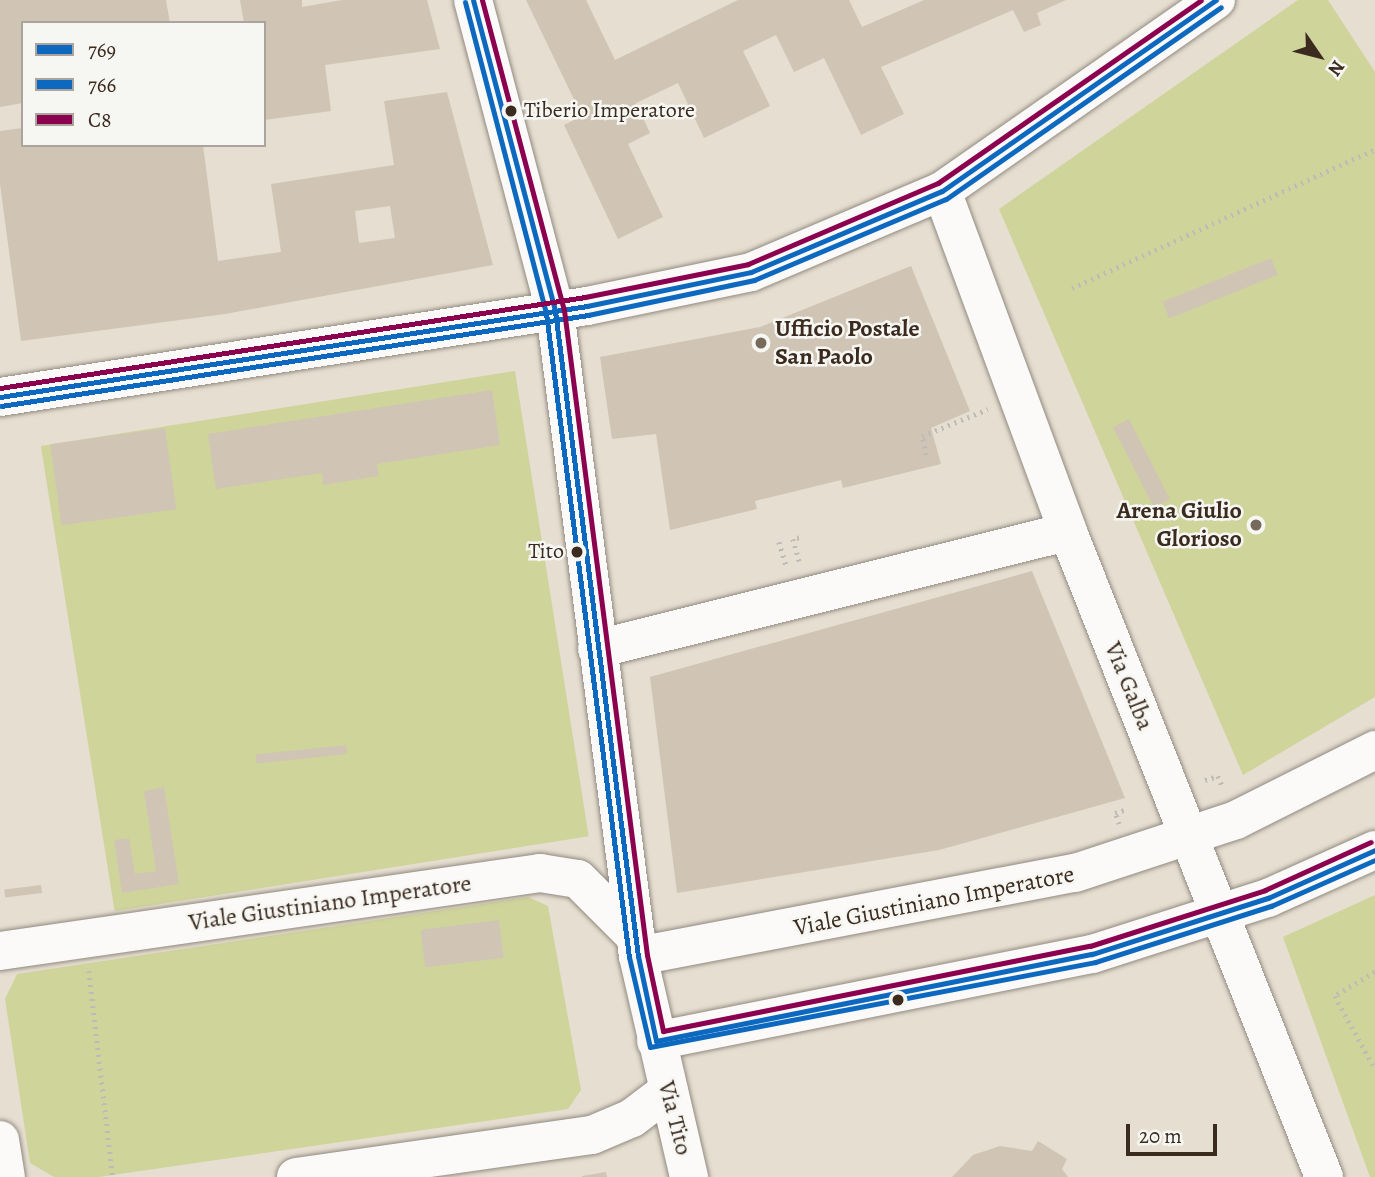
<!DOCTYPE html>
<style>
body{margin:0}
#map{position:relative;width:1375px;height:1177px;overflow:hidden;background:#e6ded0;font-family:Alegreya,serif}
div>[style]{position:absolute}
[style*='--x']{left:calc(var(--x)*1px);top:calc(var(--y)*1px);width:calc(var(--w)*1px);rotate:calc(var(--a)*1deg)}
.green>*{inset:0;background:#cfd49b;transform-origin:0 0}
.building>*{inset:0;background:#d0c4b4;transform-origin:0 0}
.path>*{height:4.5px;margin-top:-2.25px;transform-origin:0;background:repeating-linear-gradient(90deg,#bebbb7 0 2px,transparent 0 7px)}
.roads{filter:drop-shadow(0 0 2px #918a81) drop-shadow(0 0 2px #918a81)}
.minor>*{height:38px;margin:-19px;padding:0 19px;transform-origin:19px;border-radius:19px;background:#fbfaf8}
.major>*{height:38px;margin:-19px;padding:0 19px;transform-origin:19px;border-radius:19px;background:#fbfaf8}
.bus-1>*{height:5px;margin:-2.5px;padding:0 2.5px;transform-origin:2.5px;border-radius:2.5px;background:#0c69bf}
.bus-2>*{height:5px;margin:-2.5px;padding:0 2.5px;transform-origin:2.5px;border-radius:2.5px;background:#0c69bf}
.bus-3>*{height:5px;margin:-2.5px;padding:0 2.5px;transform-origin:2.5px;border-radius:2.5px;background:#8b004f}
.dots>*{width:19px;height:19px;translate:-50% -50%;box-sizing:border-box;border:4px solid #f6f6f2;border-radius:50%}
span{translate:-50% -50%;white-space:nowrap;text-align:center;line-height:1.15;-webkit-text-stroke:5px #f6f6f2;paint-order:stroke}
.bus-label{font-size:22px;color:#3b2a1e}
.left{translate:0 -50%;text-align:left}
.right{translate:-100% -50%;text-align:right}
.poi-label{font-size:24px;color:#3b2a1e;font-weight:700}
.street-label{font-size:24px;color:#3b2a1e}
.legend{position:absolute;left:21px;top:21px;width:245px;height:126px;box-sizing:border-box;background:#f6f6f2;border:2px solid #aba49d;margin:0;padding:9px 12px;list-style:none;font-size:21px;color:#3b2a1e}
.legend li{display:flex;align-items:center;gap:14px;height:35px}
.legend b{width:35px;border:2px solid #aba49d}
.north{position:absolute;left:1284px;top:21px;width:70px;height:70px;-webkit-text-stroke:5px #f6f6f2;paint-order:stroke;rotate:125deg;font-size:19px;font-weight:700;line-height:28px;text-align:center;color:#3b2a1e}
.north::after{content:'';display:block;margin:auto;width:24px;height:32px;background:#3b2a1e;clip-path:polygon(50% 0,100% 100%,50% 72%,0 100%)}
.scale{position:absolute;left:1126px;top:1124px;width:91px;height:32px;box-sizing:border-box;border:4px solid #3b2a1e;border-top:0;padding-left:9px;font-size:21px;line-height:24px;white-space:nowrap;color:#3b2a1e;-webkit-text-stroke:5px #f6f6f2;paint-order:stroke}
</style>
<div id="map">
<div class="green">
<i style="clip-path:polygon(1298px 0,1328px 0,1375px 72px,1375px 697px,1243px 775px,999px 209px)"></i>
<i style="left:515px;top:371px;width:471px;height:480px;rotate:81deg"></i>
<i style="clip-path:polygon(1375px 895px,1375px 1177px,1370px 1177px,1283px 937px)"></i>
<i style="clip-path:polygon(528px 897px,548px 906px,581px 1090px,568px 1109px,99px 1177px,54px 1177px,30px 1163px,5px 999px,17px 974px)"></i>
</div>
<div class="building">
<i style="clip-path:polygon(0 0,166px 0,170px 23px,23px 23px,23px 103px,0 107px)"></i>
<i style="clip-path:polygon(240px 0,302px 0,302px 7px,342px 0,427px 0,440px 49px,325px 65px,331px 111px,264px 120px,264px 23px,244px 23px)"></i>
<i style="clip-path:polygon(526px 0,586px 0,615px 60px,738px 0,849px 0,862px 27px,924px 0,1066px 0,1037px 13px,1041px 25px,1024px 32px,1013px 10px,881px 67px,904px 114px,861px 135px,824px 58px,794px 72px,776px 35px,743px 51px,770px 106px,704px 138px,678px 83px,636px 103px,650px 133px,628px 144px,663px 217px,618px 239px,564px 125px,582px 116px)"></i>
<i style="clip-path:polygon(evenodd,447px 92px,493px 265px,225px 314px,21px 341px,0 184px,0 131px,23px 128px,23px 145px,203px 145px,218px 261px,281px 252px,271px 184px,394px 165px,384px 101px,447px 92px,390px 206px,395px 238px,359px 243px,355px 211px,390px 206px)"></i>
<i style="left:1271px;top:258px;width:18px;height:117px;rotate:68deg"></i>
<i style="clip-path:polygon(911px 266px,970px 411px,931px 428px,941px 464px,843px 488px,841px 480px,788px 493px,755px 501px,757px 509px,670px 530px,656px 434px,612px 439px,600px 357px,760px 327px)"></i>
<i style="clip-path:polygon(492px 390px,500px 445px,377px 464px,379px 476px,323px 485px,322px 473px,216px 489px,208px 434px)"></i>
<i style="left:1129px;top:419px;width:90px;height:18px;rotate:63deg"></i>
<i style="left:165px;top:428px;width:82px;height:116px;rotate:82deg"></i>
<i style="clip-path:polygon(1032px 571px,1125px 798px,939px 850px,677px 893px,650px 677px)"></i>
<i style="left:346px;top:745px;width:9px;height:91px;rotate:84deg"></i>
<i style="clip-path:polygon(164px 787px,179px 884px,122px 893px,114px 840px,129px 838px,135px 874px,156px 871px,144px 791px)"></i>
<i style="left:41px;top:885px;width:8px;height:37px;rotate:83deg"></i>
<i style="left:499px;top:920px;width:38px;height:79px;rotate:83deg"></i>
<i style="clip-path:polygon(1038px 1141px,1067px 1159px,1062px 1169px,1068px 1177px,952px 1177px,973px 1155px,1000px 1146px,1032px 1151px)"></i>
<i style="clip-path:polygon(606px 1172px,607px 1177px,582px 1177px,582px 1176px)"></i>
</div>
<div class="path">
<i style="--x:1072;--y:288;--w:333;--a:-24.6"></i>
<i style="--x:926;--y:455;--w:19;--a:-102"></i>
<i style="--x:922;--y:436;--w:71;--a:-22.2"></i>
<i style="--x:799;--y:538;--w:6;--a:171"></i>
<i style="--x:793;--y:539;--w:25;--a:74"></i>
<i style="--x:779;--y:542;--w:27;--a:73"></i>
<i style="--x:1205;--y:780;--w:14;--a:-17"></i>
<i style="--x:1218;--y:776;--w:13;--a:67"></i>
<i style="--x:1119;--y:824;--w:12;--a:-110"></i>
<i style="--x:1115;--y:813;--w:13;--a:-18"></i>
<i style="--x:89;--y:971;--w:207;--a:83.4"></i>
<i style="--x:1375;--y:972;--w:47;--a:149"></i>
<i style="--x:1335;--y:996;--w:83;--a:61.3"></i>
</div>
<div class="roads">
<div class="minor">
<i style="--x:473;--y:0;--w:322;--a:75.2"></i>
<i style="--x:555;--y:311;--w:650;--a:82.67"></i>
<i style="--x:638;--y:956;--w:227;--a:77"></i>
<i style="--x:942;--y:191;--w:364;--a:69.7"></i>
<i style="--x:1068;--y:532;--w:694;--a:68.35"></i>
<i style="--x:0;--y:397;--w:594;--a:-8.81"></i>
<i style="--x:587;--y:306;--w:167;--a:-11.7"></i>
<i style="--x:751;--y:272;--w:207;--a:-23"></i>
<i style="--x:942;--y:191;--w:334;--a:-34.9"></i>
<i style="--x:597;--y:649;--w:485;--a:-14"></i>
<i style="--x:0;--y:951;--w:546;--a:-8.22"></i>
<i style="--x:540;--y:873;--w:38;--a:9"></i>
<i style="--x:578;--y:879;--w:82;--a:45"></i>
<i style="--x:638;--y:956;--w:445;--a:-10.8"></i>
<i style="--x:1075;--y:873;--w:169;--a:-18.2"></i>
<i style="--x:1236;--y:820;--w:156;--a:-26.7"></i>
<i style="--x:656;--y:1041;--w:445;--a:-11.3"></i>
<i style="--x:1092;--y:954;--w:185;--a:-17.7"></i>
<i style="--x:1268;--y:898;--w:117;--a:-24.2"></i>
<i style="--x:296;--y:1177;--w:299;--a:-8.1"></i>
<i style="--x:592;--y:1135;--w:43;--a:-23"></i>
<i style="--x:632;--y:1118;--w:46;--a:-37.1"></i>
</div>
<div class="major">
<i style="--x:0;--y:1140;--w:37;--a:81"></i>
</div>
</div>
<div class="bus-1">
<i style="--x:473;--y:0;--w:322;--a:75.2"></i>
<i style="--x:555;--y:311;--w:650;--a:82.67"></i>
<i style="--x:638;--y:956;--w:87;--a:78"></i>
<i style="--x:656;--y:1041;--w:445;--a:-11.3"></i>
<i style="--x:1092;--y:954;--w:185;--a:-17.7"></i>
<i style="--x:1268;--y:898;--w:117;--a:-24.2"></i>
<i style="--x:0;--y:397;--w:594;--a:-8.81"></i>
<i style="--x:587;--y:306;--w:167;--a:-11.7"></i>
<i style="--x:751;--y:272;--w:207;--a:-23"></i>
<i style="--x:942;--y:191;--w:334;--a:-34.9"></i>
</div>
<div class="bus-2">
<i style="--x:465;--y:2;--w:321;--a:75.4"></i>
<i style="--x:546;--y:313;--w:649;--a:82.66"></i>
<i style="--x:629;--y:957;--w:92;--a:76.9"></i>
<i style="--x:650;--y:1047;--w:453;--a:-10.8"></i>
<i style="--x:1095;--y:962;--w:185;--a:-17.7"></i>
<i style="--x:1271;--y:906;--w:114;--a:-23.9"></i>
<i style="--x:1;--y:406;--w:594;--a:-8.81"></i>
<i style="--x:588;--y:315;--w:170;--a:-11.9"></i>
<i style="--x:754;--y:280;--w:208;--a:-22.9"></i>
<i style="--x:946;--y:199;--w:335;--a:-34.9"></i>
</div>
<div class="bus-3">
<i style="--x:482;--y:0;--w:321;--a:75.2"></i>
<i style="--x:564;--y:310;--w:650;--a:82.67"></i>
<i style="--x:647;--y:955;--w:78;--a:78.1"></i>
<i style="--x:663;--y:1031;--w:435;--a:-11.3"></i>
<i style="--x:1090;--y:946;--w:184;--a:-17.7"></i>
<i style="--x:1265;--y:890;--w:116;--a:-24.4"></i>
<i style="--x:0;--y:388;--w:592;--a:-8.84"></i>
<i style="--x:585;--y:297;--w:166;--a:-11.4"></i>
<i style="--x:748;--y:264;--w:207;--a:-23.1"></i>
<i style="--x:938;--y:183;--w:320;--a:-34.8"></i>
</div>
<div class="dots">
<i style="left:511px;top:111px;background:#3b2a1e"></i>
<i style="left:761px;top:343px;background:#77695c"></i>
<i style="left:1256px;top:525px;background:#77695c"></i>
<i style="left:577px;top:552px;background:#3b2a1e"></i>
<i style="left:898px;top:1000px;background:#3b2a1e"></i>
</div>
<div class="bus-label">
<span class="left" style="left:524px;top:111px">Tiberio Imperatore</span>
<span class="right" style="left:564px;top:552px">Tito</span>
</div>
<div class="poi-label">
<span class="left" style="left:775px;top:343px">Ufficio Postale<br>San Paolo</span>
<span class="right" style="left:1242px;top:525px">Arena Giulio<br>Glorioso</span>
</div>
<div class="street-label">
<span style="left:1129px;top:686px;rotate:68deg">Via Galba</span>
<span style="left:934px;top:901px;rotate:-11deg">Viale Giustiniano Imperatore</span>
<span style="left:330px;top:903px;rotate:-8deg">Viale Giustiniano Imperatore</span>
<span style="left:675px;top:1118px;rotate:76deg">Via Tito</span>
</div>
<ul class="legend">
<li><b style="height:9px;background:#0c69bf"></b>769</li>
<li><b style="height:9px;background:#0c69bf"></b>766</li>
<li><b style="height:9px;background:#8b004f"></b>C8</li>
</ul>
<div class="north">N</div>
<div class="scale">20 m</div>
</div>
